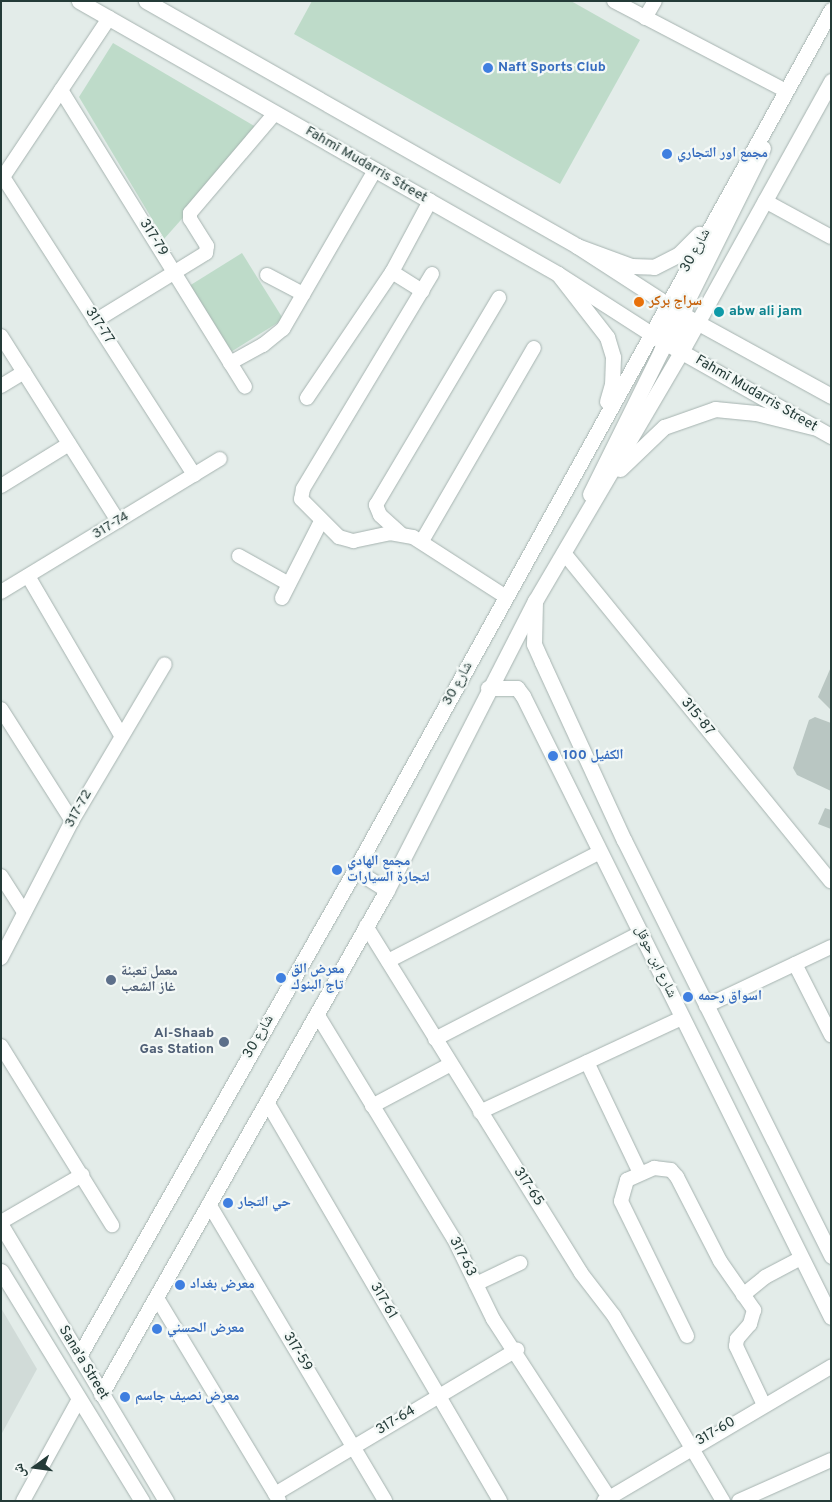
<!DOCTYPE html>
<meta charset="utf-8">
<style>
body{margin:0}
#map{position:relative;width:832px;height:1502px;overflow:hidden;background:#e3ece9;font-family:Overpass,"Noto Naskh Arabic",sans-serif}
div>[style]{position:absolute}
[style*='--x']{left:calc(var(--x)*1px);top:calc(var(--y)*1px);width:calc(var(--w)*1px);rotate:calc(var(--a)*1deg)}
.built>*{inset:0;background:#d1dbd8}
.green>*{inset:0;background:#bedbc9;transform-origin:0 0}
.building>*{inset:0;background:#b9c6c2}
.roads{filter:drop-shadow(0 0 1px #a6b3b0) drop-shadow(0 0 1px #a6b3b0)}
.minor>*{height:14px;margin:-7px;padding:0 7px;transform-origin:7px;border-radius:7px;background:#fff}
.tertiary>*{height:15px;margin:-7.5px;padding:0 7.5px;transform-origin:7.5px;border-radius:7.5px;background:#fff}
.secondary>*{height:15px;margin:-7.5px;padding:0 7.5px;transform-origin:7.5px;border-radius:7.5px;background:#fff}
.dots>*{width:14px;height:14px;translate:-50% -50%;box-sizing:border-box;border:2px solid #f3f8f6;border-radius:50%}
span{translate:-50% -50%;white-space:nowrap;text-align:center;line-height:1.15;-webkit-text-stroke:4.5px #f3f8f6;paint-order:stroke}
.shop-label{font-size:14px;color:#366cbe;font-weight:700}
.left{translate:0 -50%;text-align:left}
.street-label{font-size:14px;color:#243b38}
.food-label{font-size:14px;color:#c56008;font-weight:700}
.culture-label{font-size:14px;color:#0d838f;font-weight:700}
.service-label{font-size:14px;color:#4e5e75;font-weight:700}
.right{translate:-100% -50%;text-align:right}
.frame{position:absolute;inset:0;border:2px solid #243b38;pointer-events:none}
.north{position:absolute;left:10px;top:1442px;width:50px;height:50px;-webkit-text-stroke:4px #f3f8f6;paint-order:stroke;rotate:256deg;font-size:14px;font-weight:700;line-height:20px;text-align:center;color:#243b38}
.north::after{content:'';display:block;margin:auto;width:18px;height:22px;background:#243b38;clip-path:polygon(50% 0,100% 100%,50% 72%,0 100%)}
</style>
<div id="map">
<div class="built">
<i style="clip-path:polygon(1px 1308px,37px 1369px,1px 1435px)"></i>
</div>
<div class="green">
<i style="clip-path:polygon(312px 1px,571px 1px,640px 40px,560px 184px,294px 34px)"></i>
<i style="clip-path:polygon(113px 43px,261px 130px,164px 239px,79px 97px)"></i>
<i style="left:242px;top:253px;width:78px;height:61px;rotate:58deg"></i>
</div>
<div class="building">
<i style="clip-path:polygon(831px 667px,831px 710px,818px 697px)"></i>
<i style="clip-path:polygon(815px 717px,831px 723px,831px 791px,797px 775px,793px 768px,809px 720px)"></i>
<i style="clip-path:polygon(825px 808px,831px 810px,831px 829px,818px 824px)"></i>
</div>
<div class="roads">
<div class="minor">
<i style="--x:614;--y:1;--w:194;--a:27.6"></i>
<i style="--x:645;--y:18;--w:20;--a:-60"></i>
<i style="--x:61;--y:90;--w:349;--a:58.2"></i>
<i style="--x:3;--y:177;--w:354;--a:57.3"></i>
<i style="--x:1;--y:180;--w:195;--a:-56.3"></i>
<i style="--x:765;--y:201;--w:75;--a:28.6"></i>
<i style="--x:392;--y:272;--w:36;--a:32"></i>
<i style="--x:432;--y:274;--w:251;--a:121"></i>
<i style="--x:303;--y:489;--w:10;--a:101"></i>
<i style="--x:301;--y:499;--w:54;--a:45"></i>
<i style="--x:339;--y:537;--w:15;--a:16"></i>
<i style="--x:353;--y:541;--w:38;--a:-12"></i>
<i style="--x:390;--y:533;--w:23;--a:10"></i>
<i style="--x:413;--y:537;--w:111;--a:32.8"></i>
<i style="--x:267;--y:275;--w:41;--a:27.8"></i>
<i style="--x:95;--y:321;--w:130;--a:-31.5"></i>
<i style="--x:206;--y:253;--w:7;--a:-82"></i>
<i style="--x:207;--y:246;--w:32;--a:-122"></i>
<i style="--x:190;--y:219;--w:6;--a:-90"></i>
<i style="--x:190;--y:213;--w:131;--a:-49.6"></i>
<i style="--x:1;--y:336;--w:219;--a:57.7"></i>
<i style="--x:230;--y:363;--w:38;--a:-29"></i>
<i style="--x:263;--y:345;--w:26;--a:-39"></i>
<i style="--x:283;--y:329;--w:184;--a:-59.9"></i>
<i style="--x:1;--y:386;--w:27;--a:-31"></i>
<i style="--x:307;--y:398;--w:152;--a:-56"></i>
<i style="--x:392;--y:272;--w:81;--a:-61.8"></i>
<i style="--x:1;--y:486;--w:80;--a:-31.7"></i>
<i style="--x:401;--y:534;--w:28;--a:-138"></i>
<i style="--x:380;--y:515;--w:11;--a:-112"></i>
<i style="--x:376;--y:505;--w:241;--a:-59.3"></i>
<i style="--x:422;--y:541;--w:223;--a:-59.9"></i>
<i style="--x:564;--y:553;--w:423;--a:50.9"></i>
<i style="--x:239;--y:556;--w:57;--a:29.2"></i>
<i style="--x:28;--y:576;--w:184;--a:59.7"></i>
<i style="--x:1;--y:592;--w:256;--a:-31.3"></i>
<i style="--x:282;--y:598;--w:86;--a:-63.1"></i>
<i style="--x:1;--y:709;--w:133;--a:57.6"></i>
<i style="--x:1;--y:876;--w:43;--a:57.4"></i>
<i style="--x:366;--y:926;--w:408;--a:58.2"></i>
<i style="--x:581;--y:1273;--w:54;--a:52.5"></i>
<i style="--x:614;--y:1316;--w:215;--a:59.5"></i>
<i style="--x:1;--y:958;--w:154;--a:-62.6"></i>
<i style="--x:72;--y:821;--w:182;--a:-59.4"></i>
<i style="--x:388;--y:961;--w:238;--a:-27.2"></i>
<i style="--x:795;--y:964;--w:80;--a:63.1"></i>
<i style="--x:706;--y:1006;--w:138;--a:-25.3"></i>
<i style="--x:317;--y:1014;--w:263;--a:58.7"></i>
<i style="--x:454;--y:1239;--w:89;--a:64"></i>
<i style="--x:493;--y:1319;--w:217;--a:57"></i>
<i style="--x:435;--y:1039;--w:231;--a:-27.3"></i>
<i style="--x:1;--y:1046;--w:211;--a:58.2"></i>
<i style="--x:587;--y:1062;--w:123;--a:64.5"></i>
<i style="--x:267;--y:1102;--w:462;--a:59.7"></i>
<i style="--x:372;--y:1106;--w:89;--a:-28"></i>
<i style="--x:480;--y:1112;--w:223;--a:-25"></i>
<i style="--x:209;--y:1204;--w:345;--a:59.3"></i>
<i style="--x:1;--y:1222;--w:94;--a:-30.1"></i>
<i style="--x:476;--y:1284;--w:49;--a:-25.5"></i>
<i style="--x:743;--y:1295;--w:28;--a:-39"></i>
<i style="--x:765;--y:1277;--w:41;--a:-27.8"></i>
<i style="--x:157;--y:1298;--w:236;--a:58.9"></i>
<i style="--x:687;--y:1336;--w:150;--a:-116.1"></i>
<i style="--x:621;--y:1201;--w:22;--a:-74"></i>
<i style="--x:627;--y:1180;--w:30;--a:-24"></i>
<i style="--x:654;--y:1168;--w:17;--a:7"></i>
<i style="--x:671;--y:1170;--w:9;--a:49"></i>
<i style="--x:677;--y:1177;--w:94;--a:62.9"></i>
<i style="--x:720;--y:1261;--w:60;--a:55.2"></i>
<i style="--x:754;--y:1310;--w:15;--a:106"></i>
<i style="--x:750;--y:1324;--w:20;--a:131"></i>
<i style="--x:737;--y:1339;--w:7;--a:98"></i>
<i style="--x:736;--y:1346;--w:65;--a:64.6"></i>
<i style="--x:275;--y:1494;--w:282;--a:-30.8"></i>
<i style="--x:23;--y:1501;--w:116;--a:-61.2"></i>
<i style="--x:604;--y:1501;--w:264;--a:-30.6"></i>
<i style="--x:739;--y:1501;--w:101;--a:-24"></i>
</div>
<div class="tertiary">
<i style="--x:79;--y:1;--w:551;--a:29.68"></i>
<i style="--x:558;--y:274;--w:126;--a:32.7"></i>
<i style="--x:664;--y:342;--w:192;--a:29.4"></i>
<i style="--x:146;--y:1;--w:496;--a:29.6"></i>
<i style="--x:577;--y:246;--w:125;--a:32.9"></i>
<i style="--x:682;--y:314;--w:170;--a:28.8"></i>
<i style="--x:535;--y:601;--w:43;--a:91.3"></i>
<i style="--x:534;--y:644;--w:20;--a:66"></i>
<i style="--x:542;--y:662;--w:196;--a:65.3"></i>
<i style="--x:624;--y:840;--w:465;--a:63.5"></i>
<i style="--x:488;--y:688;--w:29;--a:0"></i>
<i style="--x:517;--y:688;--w:10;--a:53"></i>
<i style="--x:523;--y:696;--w:693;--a:63.62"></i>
<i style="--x:1;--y:1225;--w:322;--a:59.1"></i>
<i style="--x:1;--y:1271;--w:270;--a:58.5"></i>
</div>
<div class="secondary">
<i style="--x:577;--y:246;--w:58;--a:20.3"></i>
<i style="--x:631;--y:266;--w:23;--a:2"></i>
<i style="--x:654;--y:267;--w:27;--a:-27"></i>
<i style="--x:678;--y:255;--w:30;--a:-45"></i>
<i style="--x:558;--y:274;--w:80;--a:52.1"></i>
<i style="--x:607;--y:337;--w:21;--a:73"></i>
<i style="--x:613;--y:357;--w:27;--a:92"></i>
<i style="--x:612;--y:384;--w:18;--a:106"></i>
<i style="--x:681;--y:352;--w:21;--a:-95"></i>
<i style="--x:679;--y:331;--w:29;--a:-76"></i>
<i style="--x:686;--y:303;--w:173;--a:-63.6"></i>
<i style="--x:620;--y:469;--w:61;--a:-43.7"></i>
<i style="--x:664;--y:427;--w:54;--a:-19.4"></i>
<i style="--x:715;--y:409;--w:41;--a:5.6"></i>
<i style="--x:756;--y:413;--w:59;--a:13.8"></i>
<i style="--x:590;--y:494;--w:160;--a:-63.6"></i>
<i style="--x:661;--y:351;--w:25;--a:-74"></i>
<i style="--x:668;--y:327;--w:24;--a:-92"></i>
<i style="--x:355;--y:870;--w:38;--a:32"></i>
<i style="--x:79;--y:1356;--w:559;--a:-60.41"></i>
<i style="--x:355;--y:870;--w:983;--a:-61.04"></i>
<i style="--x:101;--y:1394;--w:579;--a:-60.43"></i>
<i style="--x:387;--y:890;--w:325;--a:-62.9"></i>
<i style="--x:535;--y:601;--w:289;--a:-59.6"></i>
<i style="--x:681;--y:352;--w:310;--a:-61"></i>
</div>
</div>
<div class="dots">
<i style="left:488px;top:68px;background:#3f7fe0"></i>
<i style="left:667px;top:154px;background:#3f7fe0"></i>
<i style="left:639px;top:302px;background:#e8710a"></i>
<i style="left:719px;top:312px;background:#0f9aa8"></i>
<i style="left:553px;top:756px;background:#3f7fe0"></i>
<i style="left:337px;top:870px;background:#3f7fe0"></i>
<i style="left:281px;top:978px;background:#3f7fe0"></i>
<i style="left:111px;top:980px;background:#5c6f8a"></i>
<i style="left:688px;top:997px;background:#3f7fe0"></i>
<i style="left:224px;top:1042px;background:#5c6f8a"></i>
<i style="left:228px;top:1203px;background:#3f7fe0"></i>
<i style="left:180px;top:1285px;background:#3f7fe0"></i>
<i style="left:157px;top:1329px;background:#3f7fe0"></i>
<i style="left:125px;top:1397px;background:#3f7fe0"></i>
</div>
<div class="shop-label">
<span class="left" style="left:498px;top:68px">Naft Sports Club</span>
<span class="left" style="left:677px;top:154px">مجمع اور التجاري</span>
<span class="left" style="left:563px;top:756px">الكفيل 100</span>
<span class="left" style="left:347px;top:870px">مجمع الهادي<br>لتجارة السيارات</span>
<span class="left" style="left:291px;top:978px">معرض الق<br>تاج البنوك</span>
<span class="left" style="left:698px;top:997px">اسواق رحمه</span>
<span class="left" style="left:238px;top:1203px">حي التجار</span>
<span class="left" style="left:190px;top:1285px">معرض بغداد</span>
<span class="left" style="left:167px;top:1329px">معرض الحسني</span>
<span class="left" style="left:135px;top:1397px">معرض نصيف جاسم</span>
</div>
<div class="street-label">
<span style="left:366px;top:165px;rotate:30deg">Fahmī Mudarris Street</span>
<span style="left:153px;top:238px;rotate:58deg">317-79</span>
<span style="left:696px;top:251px;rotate:-61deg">شارع 30</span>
<span style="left:99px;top:326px;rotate:57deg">317-77</span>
<span style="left:756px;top:394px;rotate:30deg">Fahmī Mudarris Street</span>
<span style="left:111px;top:526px;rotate:-31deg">317-74</span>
<span style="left:458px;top:684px;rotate:-61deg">شارع 30</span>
<span style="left:697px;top:717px;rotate:51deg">315-87</span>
<span style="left:79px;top:809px;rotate:-61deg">317-72</span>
<span style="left:655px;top:962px;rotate:64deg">شارع ابن حوقل</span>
<span style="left:259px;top:1037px;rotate:-60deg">شارع 30</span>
<span style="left:528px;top:1187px;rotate:57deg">317-65</span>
<span style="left:462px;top:1257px;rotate:63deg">317-63</span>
<span style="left:383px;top:1301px;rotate:60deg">317-61</span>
<span style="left:297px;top:1352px;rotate:59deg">317-59</span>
<span style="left:83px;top:1363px;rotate:59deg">Sana'a Street</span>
<span style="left:396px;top:1421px;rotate:-31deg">317-64</span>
<span style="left:716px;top:1432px;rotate:-30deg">317-60</span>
</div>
<div class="food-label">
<span class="left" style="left:649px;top:302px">سراج بركر</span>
</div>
<div class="culture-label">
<span class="left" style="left:729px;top:312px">abw ali jam</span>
</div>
<div class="service-label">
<span class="left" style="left:121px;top:980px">معمل تعبئة<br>غاز الشعب</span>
<span class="right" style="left:214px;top:1042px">Al-Shaab<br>Gas Station</span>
</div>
<div class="frame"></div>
<div class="north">ش</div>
</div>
